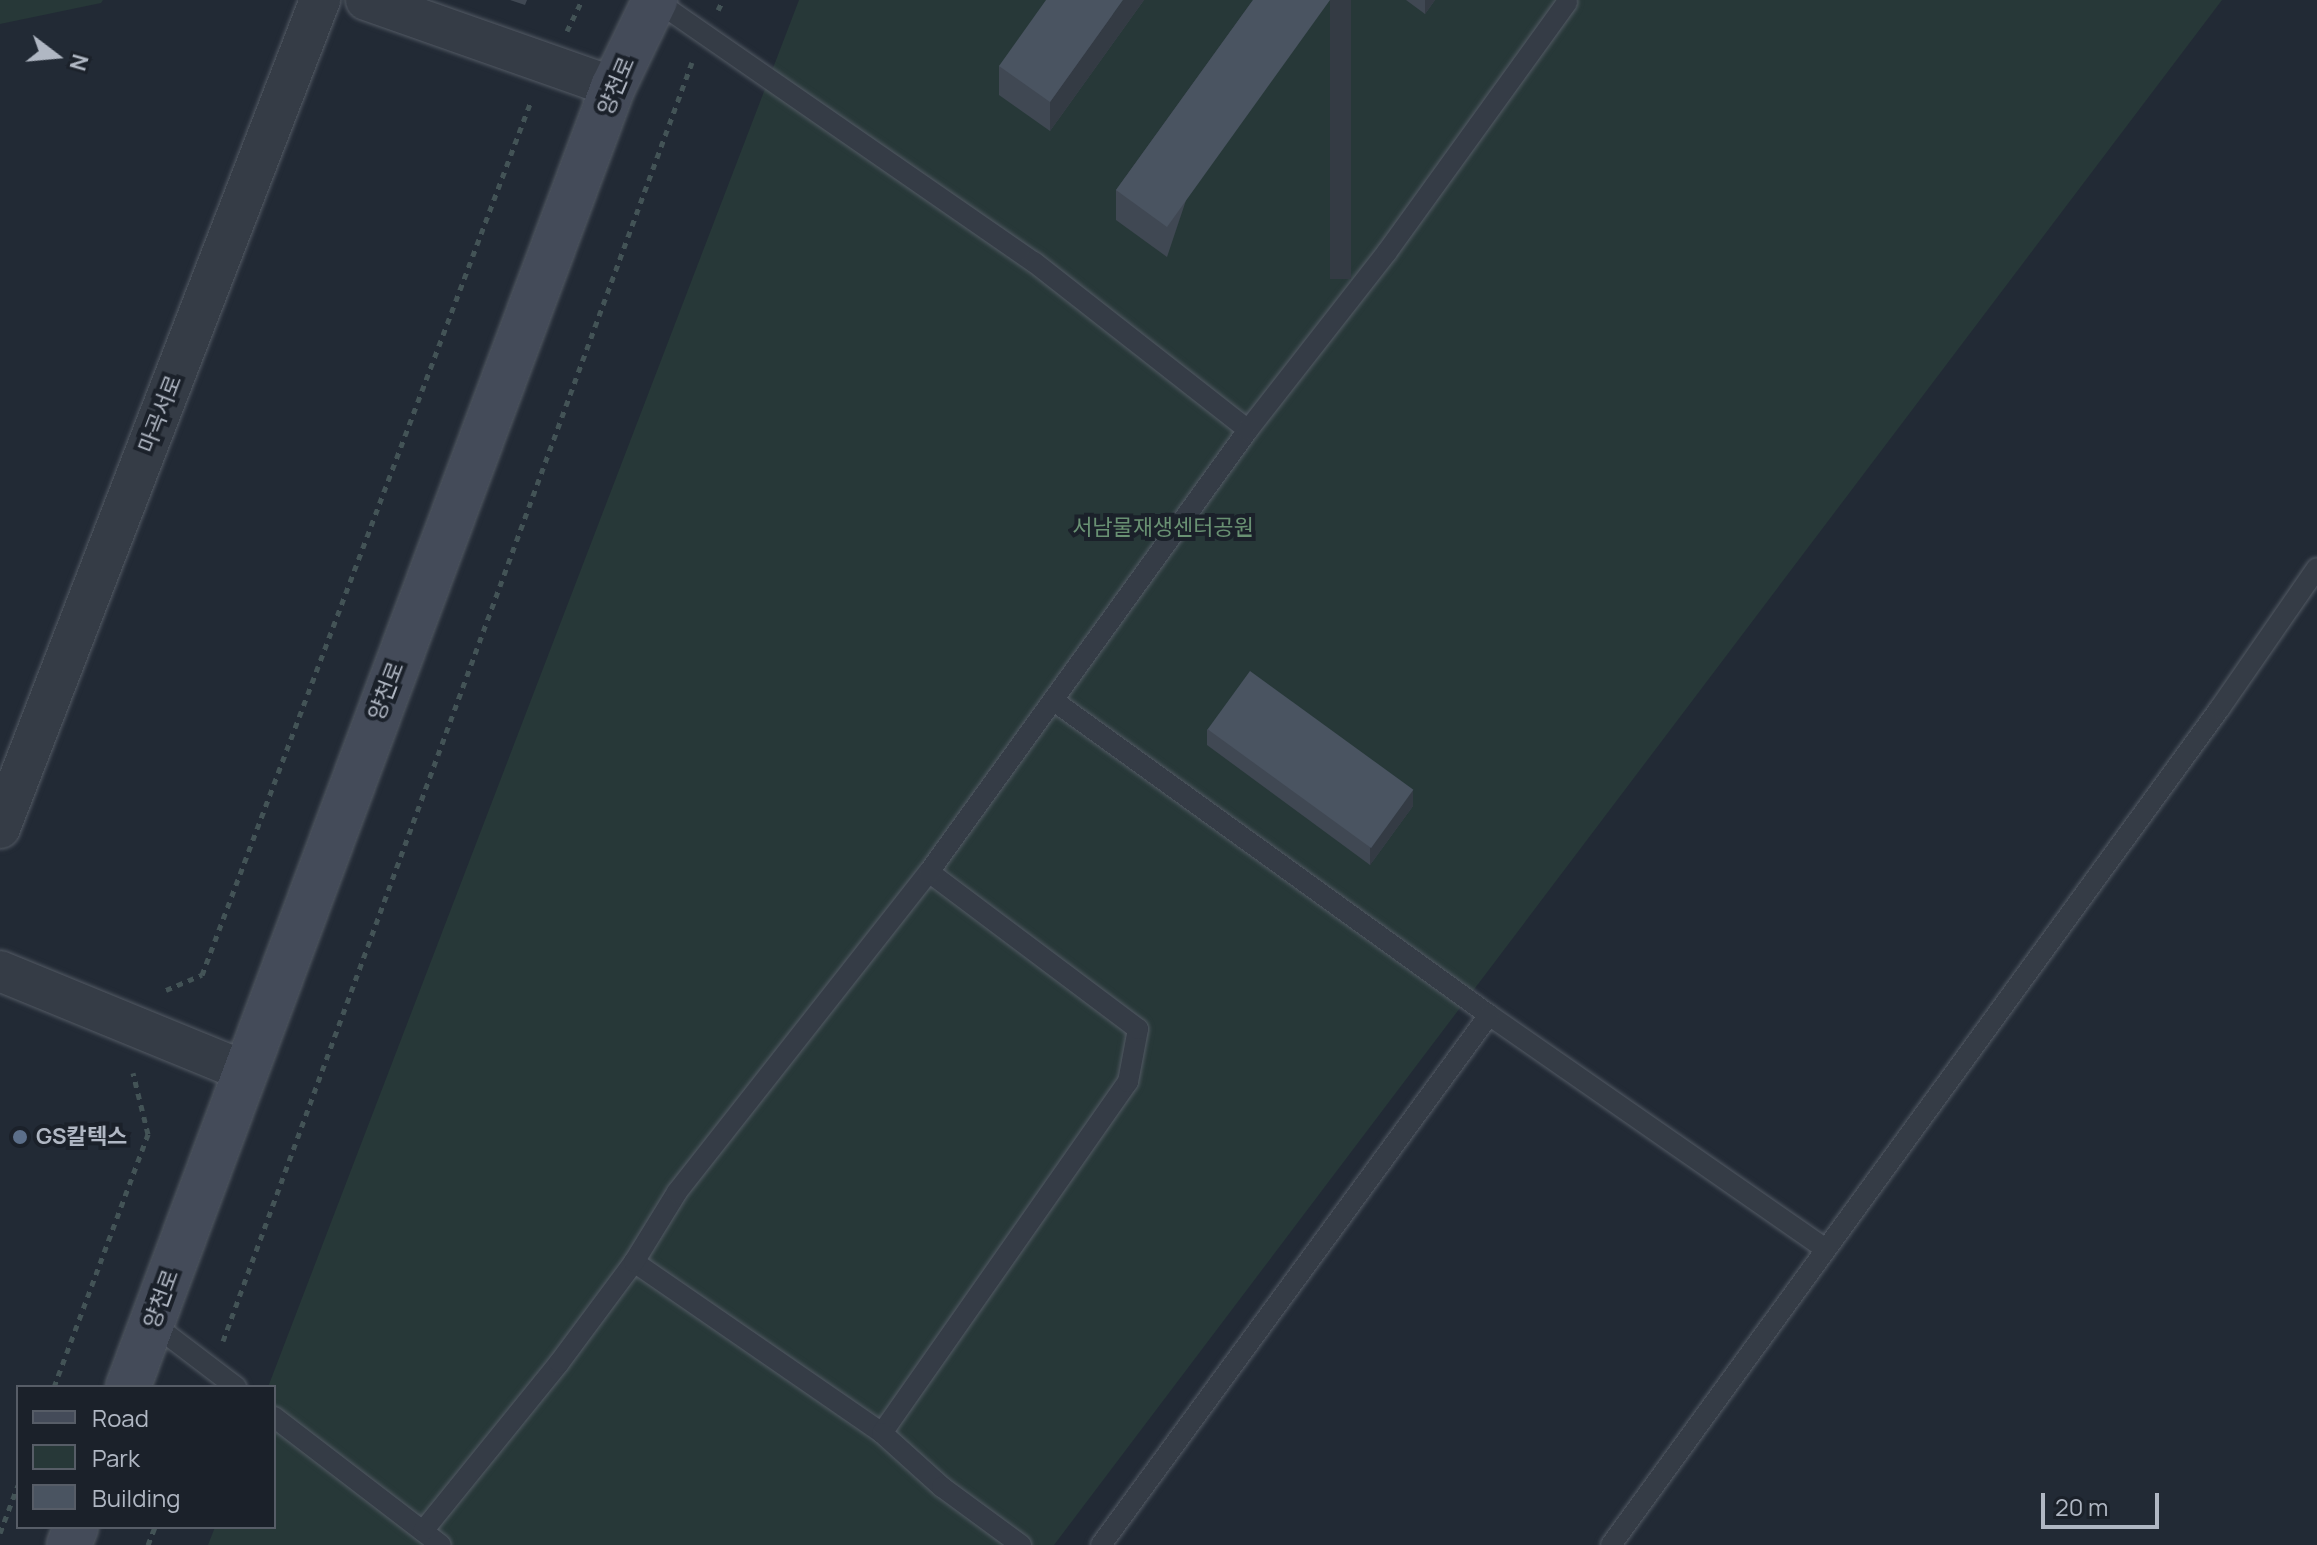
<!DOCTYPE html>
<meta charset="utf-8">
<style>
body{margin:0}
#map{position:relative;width:2317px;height:1545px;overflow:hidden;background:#222a35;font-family:Manrope,"Noto Sans KR",sans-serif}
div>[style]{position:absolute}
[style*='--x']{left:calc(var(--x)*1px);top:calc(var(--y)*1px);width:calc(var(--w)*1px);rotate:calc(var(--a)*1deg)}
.green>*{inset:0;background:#273838}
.path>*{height:5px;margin-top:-2.5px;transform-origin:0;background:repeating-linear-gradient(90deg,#435356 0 6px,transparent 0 12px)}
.roads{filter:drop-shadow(0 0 2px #535a64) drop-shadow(0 0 2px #535a64)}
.lane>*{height:20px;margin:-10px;padding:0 10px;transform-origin:10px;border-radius:10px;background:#353c46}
.street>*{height:40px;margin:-20px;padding:0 20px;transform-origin:20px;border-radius:20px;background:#353c46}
.secondary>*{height:44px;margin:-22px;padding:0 22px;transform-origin:22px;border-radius:22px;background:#444b59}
.wall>*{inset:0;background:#404853}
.shaded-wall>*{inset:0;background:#343b44;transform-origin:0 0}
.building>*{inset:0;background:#4a5461;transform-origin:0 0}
.dots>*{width:22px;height:22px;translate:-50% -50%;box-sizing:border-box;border:4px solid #1b212a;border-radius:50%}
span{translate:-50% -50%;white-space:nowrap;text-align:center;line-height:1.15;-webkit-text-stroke:8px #1b212a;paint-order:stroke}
.street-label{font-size:22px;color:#b0b7c3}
.park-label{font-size:22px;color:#699173}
.poi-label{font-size:22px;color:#b0b7c3;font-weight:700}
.left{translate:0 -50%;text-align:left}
.legend{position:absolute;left:16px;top:1385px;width:260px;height:144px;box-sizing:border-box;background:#1b212a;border:2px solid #575d67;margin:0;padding:10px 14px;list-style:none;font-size:24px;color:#b0b7c3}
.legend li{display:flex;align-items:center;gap:16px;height:40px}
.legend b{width:40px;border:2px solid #575d67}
.north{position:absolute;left:16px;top:16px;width:80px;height:80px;-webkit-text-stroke:6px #1b212a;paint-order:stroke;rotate:106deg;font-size:22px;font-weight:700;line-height:32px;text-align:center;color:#b0b7c3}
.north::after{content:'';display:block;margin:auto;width:28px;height:36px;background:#b0b7c3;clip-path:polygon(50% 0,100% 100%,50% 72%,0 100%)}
.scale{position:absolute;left:2041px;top:1493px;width:118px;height:36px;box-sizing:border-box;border:4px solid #b0b7c3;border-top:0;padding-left:10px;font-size:24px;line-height:28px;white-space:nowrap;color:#b0b7c3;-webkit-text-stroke:6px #1b212a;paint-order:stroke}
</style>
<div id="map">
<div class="green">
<i style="clip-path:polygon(0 0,103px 0,101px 3px,0 24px)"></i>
<i style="clip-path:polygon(799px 0,2222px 0,1054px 1545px,208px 1545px,215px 1527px,274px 1527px,274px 1387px,268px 1387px)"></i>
</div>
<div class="path">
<i style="--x:718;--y:10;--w:11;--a:-63"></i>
<i style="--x:567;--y:31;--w:34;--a:-64"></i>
<i style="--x:166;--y:990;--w:39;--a:-23"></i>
<i style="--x:202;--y:975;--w:934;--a:-69.37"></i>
<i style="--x:223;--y:1341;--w:1362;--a:-69.86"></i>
<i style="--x:54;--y:1387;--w:270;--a:-69.6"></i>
<i style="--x:148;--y:1134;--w:63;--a:-103.8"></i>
<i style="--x:0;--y:1533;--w:51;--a:-69.4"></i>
<i style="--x:148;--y:1545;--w:19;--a:-69"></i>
</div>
<div class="roads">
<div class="lane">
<i style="--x:655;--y:0;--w:461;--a:34.7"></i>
<i style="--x:1034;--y:262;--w:272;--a:38.1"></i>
<i style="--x:1054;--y:701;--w:536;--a:35.82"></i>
<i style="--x:1489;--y:1015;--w:410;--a:34.8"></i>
<i style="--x:634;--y:1262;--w:301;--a:34.6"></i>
<i style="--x:882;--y:1433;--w:429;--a:-55"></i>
<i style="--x:1128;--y:1082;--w:54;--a:-79.3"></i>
<i style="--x:1138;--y:1029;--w:261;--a:-143.1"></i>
<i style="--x:152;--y:1323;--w:106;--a:37.3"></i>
<i style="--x:274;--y:1417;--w:210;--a:37.5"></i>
<i style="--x:882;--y:1433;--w:81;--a:42"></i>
<i style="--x:942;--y:1487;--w:98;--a:36.3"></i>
<i style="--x:423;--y:1531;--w:216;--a:-51"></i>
<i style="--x:559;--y:1363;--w:126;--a:-53.4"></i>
<i style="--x:634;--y:1262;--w:82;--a:-58.4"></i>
<i style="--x:677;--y:1192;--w:407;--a:-51.8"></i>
<i style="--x:929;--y:872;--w:545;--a:-54.18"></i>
<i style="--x:1248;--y:430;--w:226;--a:-52"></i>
<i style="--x:1387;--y:252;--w:308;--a:-54.2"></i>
<i style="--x:1101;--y:1545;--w:657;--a:-53.79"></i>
<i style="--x:1611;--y:1545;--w:1035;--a:-53.96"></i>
<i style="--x:2220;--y:708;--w:170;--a:-55.3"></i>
</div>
<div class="street">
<i style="--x:366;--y:0;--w:262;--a:19.4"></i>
<i style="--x:0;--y:828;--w:888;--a:-68.87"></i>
<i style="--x:0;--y:971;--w:264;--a:22.3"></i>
</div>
<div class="secondary">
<i style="--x:128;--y:1387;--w:1388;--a:-69.54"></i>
<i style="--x:613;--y:87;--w:97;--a:-64.2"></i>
<i style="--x:69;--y:1545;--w:19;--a:-69"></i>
</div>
</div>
<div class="wall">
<i style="clip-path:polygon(510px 0,527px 0,525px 5px)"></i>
<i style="clip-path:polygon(1144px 0,1050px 131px,999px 95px,999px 66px)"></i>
<i style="clip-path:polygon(1253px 0,1167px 257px,1116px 220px,1116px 190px)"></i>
<i style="clip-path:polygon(1406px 0,1435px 0,1425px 14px)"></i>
<i style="clip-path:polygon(1207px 729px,1413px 806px,1370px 865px,1207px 745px)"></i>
</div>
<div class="shaded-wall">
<i style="clip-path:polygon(1123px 0,1144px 0,1050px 131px,1050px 102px)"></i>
<i style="left:1330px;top:0;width:21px;height:279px"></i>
<i style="clip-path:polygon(1425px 0,1435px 0,1425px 14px)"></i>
<i style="clip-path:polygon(1413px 790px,1413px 806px,1370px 865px,1370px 848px)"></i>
</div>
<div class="building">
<i style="clip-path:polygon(1046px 0,1123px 0,1050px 102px,999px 66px)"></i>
<i style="clip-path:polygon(1253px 0,1330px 0,1167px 227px,1116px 190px)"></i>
<i style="left:1250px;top:671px;width:202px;height:72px;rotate:36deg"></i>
</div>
<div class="dots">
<i style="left:20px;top:1137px;background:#5c6f8a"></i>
</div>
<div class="street-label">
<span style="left:616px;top:86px;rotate:-67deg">양천로</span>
<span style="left:160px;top:414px;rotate:-69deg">마곡서로</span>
<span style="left:386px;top:691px;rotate:-69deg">양천로</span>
<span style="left:161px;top:1299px;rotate:-70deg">양천로</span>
</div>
<div class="park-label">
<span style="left:1163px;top:528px">서남물재생센터공원</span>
</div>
<div class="poi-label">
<span class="left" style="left:36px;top:1137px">GS칼텍스</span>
</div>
<ul class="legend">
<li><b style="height:10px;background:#444b59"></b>Road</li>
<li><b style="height:22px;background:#273838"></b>Park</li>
<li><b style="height:22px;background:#4a5461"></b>Building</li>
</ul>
<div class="north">N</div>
<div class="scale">20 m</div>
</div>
